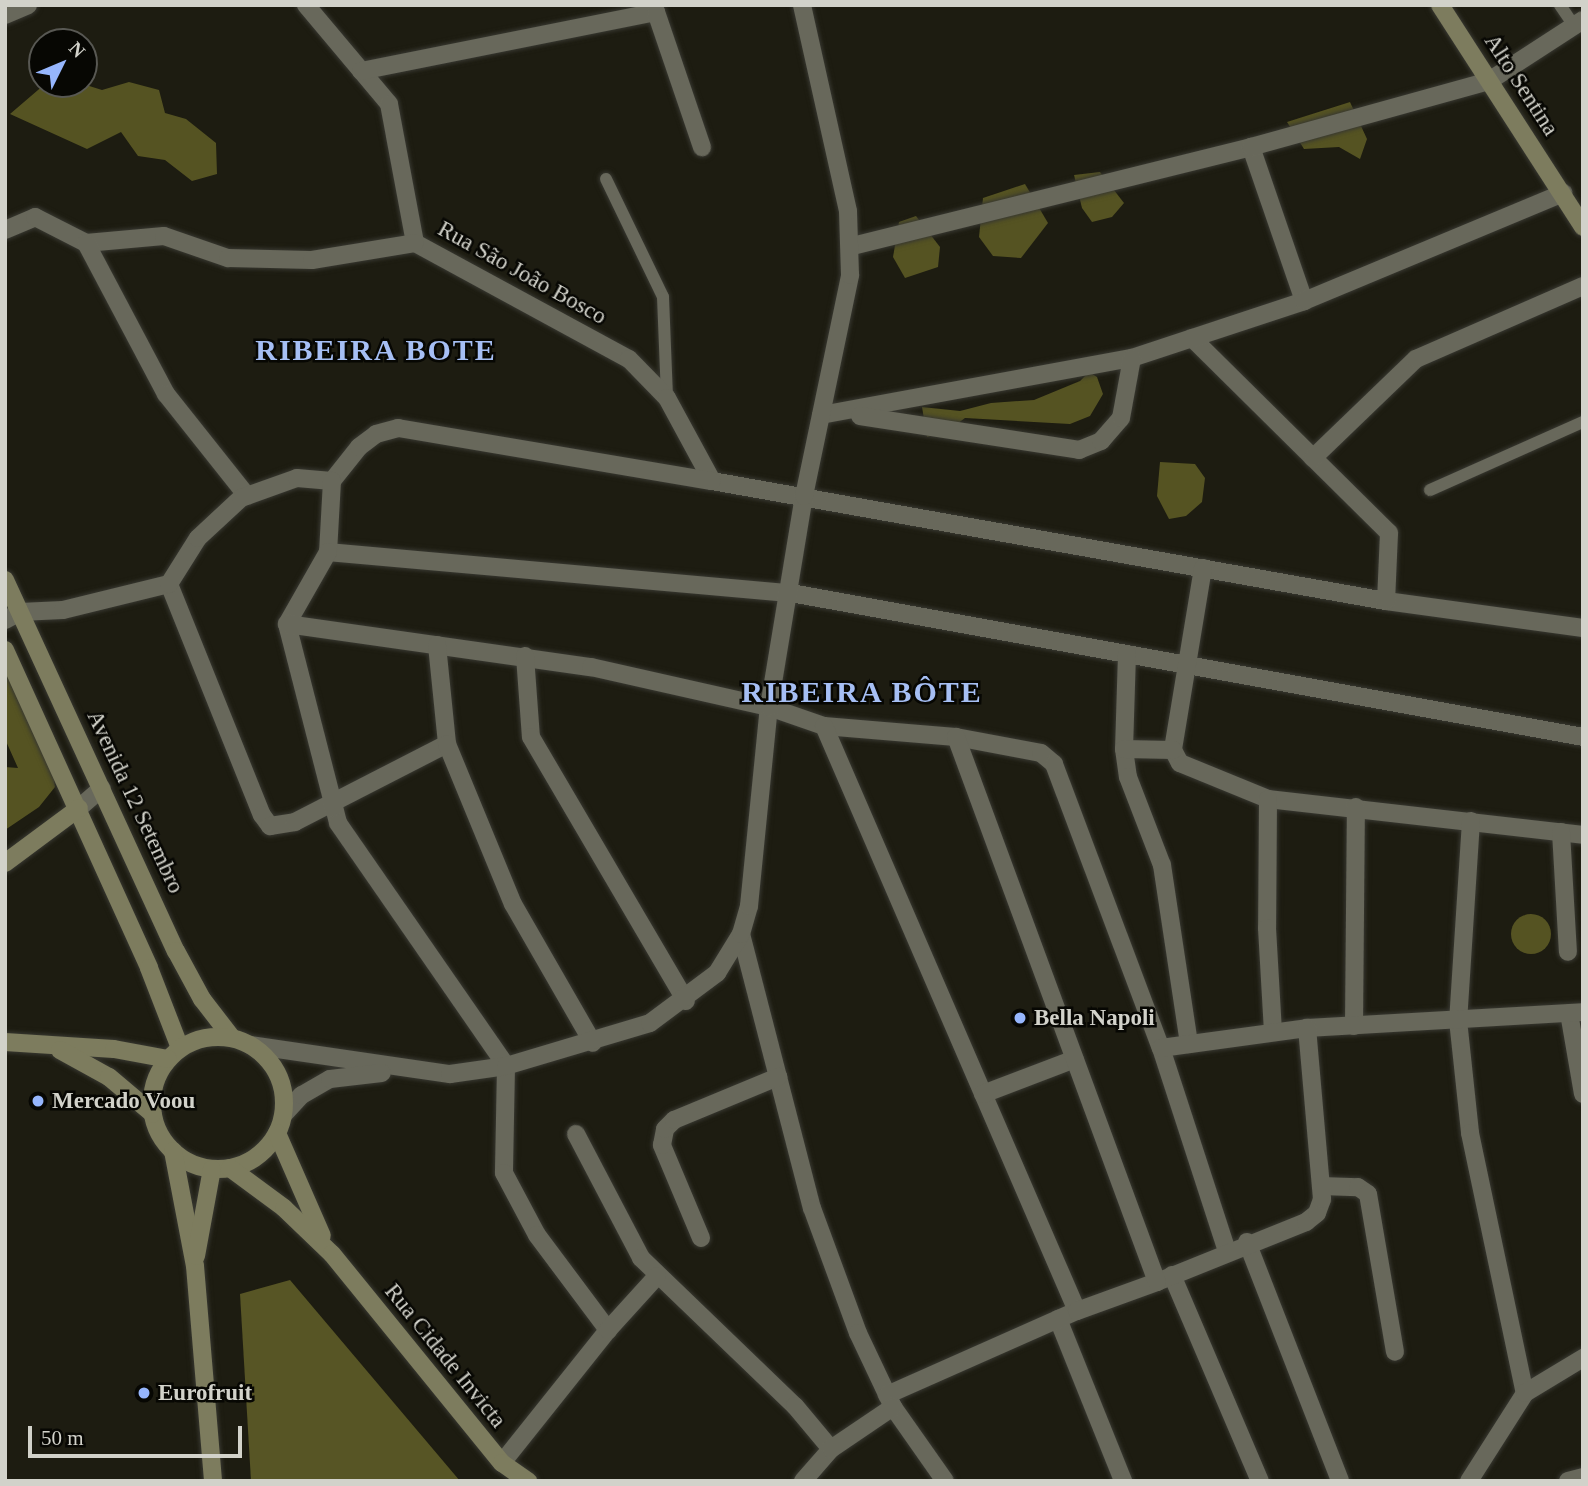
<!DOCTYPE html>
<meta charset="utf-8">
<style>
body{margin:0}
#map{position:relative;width:1588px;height:1486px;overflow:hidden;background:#1d1c11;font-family:"Times New Roman",serif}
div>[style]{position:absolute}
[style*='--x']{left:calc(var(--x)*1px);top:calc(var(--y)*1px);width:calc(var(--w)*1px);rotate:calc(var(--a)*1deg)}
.forest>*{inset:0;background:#555322}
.round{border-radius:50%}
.water>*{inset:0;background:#575525}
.roads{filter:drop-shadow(0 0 2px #383831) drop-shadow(0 0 2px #383831)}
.lane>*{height:12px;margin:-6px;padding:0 6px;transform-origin:6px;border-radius:6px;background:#68685b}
.street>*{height:18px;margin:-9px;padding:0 9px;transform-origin:9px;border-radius:9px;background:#68685b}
.secondary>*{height:18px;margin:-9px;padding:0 9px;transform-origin:9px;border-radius:9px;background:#7d7c5e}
.secondary>.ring{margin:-9px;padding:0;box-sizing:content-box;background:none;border:18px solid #7d7c5e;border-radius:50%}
.dots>*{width:19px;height:19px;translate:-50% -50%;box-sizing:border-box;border:4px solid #070703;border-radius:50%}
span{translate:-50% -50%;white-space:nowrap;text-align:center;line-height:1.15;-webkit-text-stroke:5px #070703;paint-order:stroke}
.street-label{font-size:23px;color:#d2d2ca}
.poi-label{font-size:23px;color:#d2d2ca;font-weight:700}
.left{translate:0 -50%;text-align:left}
.district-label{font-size:30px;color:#a6bff4;font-weight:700;letter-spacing:2px}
.frame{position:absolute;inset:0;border:7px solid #d2d2ca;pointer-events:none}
.north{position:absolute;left:28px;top:28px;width:70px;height:70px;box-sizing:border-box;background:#070703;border:2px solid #585853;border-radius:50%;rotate:47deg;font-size:19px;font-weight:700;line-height:28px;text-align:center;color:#d2d2ca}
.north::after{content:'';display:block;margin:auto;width:24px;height:32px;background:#96b6fd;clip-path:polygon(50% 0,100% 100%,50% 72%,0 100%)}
.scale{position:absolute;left:28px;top:1426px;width:214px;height:32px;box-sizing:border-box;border:4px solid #d2d2ca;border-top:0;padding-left:9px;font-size:21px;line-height:24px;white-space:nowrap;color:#d2d2ca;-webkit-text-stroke:5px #070703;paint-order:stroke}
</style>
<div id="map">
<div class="forest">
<i style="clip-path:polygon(129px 82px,159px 90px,165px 113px,186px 119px,216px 143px,217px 174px,192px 181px,165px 160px,138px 156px,121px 132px,87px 149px,10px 114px,45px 84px,83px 84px,102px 90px)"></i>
<i style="clip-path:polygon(1350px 102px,1367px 139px,1360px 159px,1339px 147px,1304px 149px,1287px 122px)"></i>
<i style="clip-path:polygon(1100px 172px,1124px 203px,1112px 217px,1092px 222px,1082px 208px,1074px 175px)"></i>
<i style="clip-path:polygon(1025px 184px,1048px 223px,1021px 258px,993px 256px,979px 237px,983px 198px)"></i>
<i style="clip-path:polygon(916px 216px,940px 247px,938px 267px,905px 278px,893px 257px,899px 222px)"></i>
<i style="clip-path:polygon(1089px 372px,1097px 377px,1103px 394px,1090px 416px,1070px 424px,965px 418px,946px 432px,927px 437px,922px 407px,960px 411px,991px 403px,1034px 400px,1080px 381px)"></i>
<i style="clip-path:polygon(1160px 462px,1195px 464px,1205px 478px,1202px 502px,1186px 516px,1169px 519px,1157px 496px)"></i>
<i style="clip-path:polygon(5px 663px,52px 763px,55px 787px,39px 807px,5px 830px,5px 767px,18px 768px,5px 739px)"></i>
<i class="round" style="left:1511px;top:914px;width:40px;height:40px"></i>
</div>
<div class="water">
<i style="clip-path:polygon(290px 1280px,460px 1481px,251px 1481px,240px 1294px)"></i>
</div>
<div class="roads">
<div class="lane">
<i style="--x:1560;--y:5;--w:25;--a:56"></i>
<i style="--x:606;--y:179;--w:131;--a:64.2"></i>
<i style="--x:663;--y:297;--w:101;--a:87.7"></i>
<i style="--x:1430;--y:490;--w:167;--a:-24"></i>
</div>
<div class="street">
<i style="--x:306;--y:5;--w:129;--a:50"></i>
<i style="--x:389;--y:104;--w:141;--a:79.4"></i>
<i style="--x:415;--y:243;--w:243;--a:28.5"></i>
<i style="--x:629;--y:359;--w:54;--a:45.7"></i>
<i style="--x:667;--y:398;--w:94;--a:61.5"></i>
<i style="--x:712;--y:481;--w:685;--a:10.1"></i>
<i style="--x:1386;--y:601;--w:199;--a:7.8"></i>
<i style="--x:5;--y:15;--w:25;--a:-23"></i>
<i style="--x:361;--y:71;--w:301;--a:-11.3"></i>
<i style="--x:656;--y:12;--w:143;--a:71.2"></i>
<i style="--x:1251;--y:147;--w:163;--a:71"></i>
<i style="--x:5;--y:230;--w:33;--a:-23"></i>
<i style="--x:35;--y:217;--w:57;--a:27"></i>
<i style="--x:86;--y:243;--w:78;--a:-5.1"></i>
<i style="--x:164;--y:236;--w:68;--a:19"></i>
<i style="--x:228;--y:258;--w:84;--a:1.4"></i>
<i style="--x:312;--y:260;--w:104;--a:-9.4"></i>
<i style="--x:86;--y:243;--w:171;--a:62.1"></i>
<i style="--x:166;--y:394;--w:130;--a:51.5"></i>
<i style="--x:852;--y:246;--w:411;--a:-13.9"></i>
<i style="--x:1251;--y:147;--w:247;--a:-15.5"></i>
<i style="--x:1489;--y:81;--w:112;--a:-33"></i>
<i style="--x:1192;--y:338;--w:277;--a:44.7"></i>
<i style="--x:1389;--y:533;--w:68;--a:92.5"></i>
<i style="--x:821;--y:415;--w:316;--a:-10.4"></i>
<i style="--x:1132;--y:358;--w:181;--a:-18.3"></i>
<i style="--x:1304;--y:301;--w:281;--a:-22.6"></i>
<i style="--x:860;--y:416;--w:222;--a:8.8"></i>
<i style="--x:1079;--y:450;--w:24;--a:-22"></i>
<i style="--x:1101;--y:441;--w:30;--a:-49"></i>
<i style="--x:1121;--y:418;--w:61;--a:-79.6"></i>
<i style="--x:1313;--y:458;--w:143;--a:-43.9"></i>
<i style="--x:1416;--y:359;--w:182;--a:-23.6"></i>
<i style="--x:332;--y:481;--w:43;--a:-51.5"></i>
<i style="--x:359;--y:447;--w:21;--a:-37"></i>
<i style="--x:376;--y:434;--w:23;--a:-15"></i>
<i style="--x:398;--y:428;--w:318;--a:9.6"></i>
<i style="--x:328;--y:552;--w:465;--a:5.1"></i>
<i style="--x:791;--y:593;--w:805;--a:10.3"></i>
<i style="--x:1203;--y:568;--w:184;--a:99.4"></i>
<i style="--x:1173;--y:750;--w:15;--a:62"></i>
<i style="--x:1180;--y:763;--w:95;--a:22.2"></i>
<i style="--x:1268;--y:799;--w:317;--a:6.5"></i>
<i style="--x:169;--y:584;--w:249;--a:68.1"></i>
<i style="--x:262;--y:815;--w:14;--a:54"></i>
<i style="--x:270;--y:826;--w:25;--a:-9"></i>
<i style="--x:295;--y:822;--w:171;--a:-27.2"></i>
<i style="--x:5;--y:620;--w:17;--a:-28"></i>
<i style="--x:20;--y:612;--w:43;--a:-2.7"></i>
<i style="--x:63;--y:610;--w:109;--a:-13.8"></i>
<i style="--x:169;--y:584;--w:54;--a:-57.8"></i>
<i style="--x:198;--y:538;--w:59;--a:-42.9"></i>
<i style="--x:241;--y:498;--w:59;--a:-19.7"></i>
<i style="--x:297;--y:478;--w:35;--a:5"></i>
<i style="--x:332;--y:481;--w:71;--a:93.2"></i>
<i style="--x:328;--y:552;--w:83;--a:119.7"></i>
<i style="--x:287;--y:624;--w:205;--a:75.6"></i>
<i style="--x:338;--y:823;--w:295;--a:55.3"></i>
<i style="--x:506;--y:1066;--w:107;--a:91.1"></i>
<i style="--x:504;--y:1173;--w:70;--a:62"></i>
<i style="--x:537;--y:1235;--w:119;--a:53.2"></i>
<i style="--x:608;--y:1330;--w:170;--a:128.6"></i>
<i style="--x:287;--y:624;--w:307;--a:8.1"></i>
<i style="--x:591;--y:667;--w:182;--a:12.7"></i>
<i style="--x:769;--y:707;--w:58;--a:19.1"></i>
<i style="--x:824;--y:726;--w:132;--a:4.8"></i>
<i style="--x:956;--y:737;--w:86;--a:10.7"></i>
<i style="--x:1041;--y:753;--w:17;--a:40"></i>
<i style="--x:1054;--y:764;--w:303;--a:69.4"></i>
<i style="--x:1161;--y:1048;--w:213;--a:72"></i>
<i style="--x:437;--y:645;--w:100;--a:84.2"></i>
<i style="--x:447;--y:744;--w:173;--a:67.6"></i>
<i style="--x:513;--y:904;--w:160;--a:60.1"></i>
<i style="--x:1127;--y:654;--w:95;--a:91.8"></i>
<i style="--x:1124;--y:749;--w:28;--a:82"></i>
<i style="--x:1128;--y:777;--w:94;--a:68.9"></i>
<i style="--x:1162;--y:865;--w:181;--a:81.4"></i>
<i style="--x:525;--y:656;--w:81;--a:85.8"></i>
<i style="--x:531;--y:737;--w:306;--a:59.6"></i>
<i style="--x:824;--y:726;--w:637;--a:66.61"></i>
<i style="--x:1124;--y:749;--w:49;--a:1.2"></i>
<i style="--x:1268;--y:799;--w:129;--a:90.4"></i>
<i style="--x:1267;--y:928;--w:104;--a:86.7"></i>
<i style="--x:79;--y:808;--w:30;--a:-41"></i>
<i style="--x:1471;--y:821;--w:199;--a:93.7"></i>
<i style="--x:1458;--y:1020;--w:114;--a:83.9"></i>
<i style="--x:1470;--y:1133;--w:266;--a:78.1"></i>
<i style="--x:1561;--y:832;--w:120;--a:86.7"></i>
<i style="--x:741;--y:934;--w:283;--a:75.5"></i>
<i style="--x:812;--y:1208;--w:133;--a:69.8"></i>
<i style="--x:858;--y:1333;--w:82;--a:64.7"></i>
<i style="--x:893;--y:1407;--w:90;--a:54.9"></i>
<i style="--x:1569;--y:1013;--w:82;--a:80.2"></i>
<i style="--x:1354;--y:1026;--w:219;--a:-89.5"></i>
<i style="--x:250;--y:1045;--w:202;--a:8.3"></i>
<i style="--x:450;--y:1074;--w:57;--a:-8.1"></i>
<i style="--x:506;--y:1066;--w:150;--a:-16.6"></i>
<i style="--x:650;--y:1023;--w:84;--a:-36.7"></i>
<i style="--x:717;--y:973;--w:46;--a:-58.4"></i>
<i style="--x:741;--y:934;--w:29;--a:-74"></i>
<i style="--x:749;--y:906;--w:200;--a:-84.3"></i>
<i style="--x:769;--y:707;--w:214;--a:-80.6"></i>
<i style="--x:804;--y:496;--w:226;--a:-78.2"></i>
<i style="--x:850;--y:275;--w:64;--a:-91.8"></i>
<i style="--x:848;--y:211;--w:211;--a:-102.6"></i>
<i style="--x:1161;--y:1048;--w:147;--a:-7.8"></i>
<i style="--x:1307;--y:1028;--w:276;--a:-3.3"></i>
<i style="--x:983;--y:1094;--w:98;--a:-20.8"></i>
<i style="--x:284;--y:1114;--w:26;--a:-47"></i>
<i style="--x:302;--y:1095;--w:32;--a:-30"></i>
<i style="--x:330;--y:1079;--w:52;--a:-6.6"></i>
<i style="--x:576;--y:1134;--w:140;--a:62.3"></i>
<i style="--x:641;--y:1258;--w:214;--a:43.9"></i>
<i style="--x:795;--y:1406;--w:56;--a:50.1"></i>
<i style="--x:1321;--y:1186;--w:37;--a:2"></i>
<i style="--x:1358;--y:1187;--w:12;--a:35"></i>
<i style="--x:1368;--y:1194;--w:160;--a:80.3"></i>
<i style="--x:701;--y:1238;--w:101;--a:-112.8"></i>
<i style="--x:662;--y:1145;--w:16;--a:-79"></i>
<i style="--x:665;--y:1129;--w:13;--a:-45"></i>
<i style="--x:674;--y:1120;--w:113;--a:-22.5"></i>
<i style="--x:1247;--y:1242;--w:256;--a:68.7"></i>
<i style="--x:1172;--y:1275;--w:224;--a:66.9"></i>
<i style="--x:1157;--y:1282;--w:161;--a:-21.9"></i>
<i style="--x:1306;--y:1222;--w:14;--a:-39"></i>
<i style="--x:1317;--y:1213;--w:15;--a:-70"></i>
<i style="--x:1322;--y:1199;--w:172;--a:-95"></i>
<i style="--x:1058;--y:1319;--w:175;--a:68.1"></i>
<i style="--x:608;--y:1330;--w:73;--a:-47.8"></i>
<i style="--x:887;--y:1395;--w:208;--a:-23.9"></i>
<i style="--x:1077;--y:1311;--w:85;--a:-19.9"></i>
<i style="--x:1157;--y:1282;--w:581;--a:-110.24"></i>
<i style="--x:803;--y:1481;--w:43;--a:-48.8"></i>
<i style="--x:831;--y:1449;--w:75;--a:-34.1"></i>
<i style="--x:1469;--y:1481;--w:104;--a:-57.5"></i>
<i style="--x:1525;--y:1393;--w:68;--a:-31.1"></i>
<i style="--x:1568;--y:1481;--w:16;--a:-15"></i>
</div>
<div class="secondary">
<i style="--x:1440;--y:5;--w:264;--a:57.2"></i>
<i style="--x:5;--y:580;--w:409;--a:65.3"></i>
<i style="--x:176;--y:951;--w:55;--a:61.6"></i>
<i style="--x:202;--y:999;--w:49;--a:52.4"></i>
<i style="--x:5;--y:650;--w:349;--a:65.6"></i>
<i style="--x:149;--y:968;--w:86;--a:68.8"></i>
<i style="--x:5;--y:863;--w:92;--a:-36.6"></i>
<i class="ring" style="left:152px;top:1037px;width:114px;height:114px"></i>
<i style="--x:5;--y:1042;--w:109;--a:3.7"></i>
<i style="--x:114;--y:1049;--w:55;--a:10.5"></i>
<i style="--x:60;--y:1050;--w:56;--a:28.9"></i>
<i style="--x:109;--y:1077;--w:57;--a:40.1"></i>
<i style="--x:277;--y:1133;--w:112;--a:66.4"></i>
<i style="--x:173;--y:1151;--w:117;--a:79.2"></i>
<i style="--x:195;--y:1266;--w:216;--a:85.2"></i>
<i style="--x:230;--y:1168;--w:67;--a:36.5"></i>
<i style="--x:284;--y:1208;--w:66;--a:43.8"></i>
<i style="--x:332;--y:1254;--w:269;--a:50.9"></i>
<i style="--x:502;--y:1463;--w:32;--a:35"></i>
<i style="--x:196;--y:1256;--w:88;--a:-79.6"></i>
</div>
</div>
<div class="dots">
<i style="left:1020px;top:1018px;background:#96b6fd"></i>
<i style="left:38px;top:1101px;background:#96b6fd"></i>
<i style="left:144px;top:1393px;background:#96b6fd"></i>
</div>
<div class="street-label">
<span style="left:1521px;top:85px;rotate:57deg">Alto Sentina</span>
<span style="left:522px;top:273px;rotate:29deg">Rua São João Bosco</span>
<span style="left:135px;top:802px;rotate:65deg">Avenida 12 Setembro</span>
<span style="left:445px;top:1356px;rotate:51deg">Rua Cidade Invicta</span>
</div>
<div class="poi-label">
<span class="left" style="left:1034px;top:1018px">Bella Napoli</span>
<span class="left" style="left:52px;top:1101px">Mercado Voou</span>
<span class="left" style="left:158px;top:1393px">Eurofruit</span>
</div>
<div class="district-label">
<span style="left:376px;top:350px">RIBEIRA BOTE</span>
<span style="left:862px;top:692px">RIBEIRA BÔTE</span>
</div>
<div class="frame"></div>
<div class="north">N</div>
<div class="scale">50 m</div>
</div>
